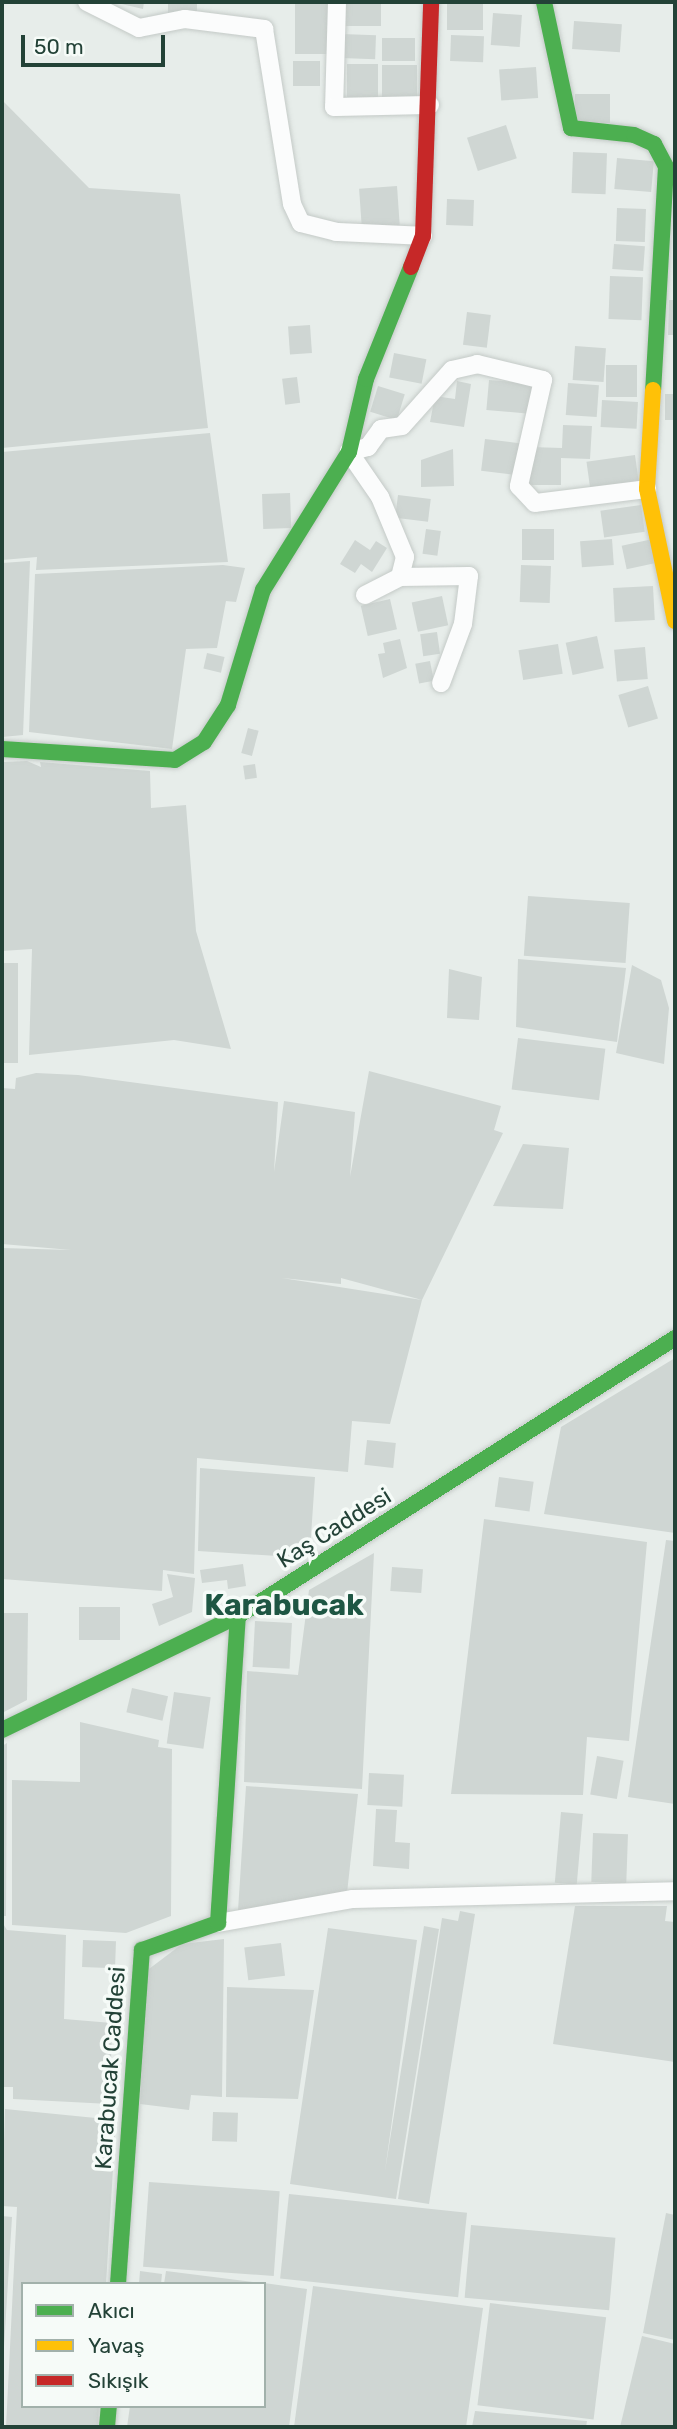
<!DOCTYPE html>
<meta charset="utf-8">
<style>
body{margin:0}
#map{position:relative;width:677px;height:2429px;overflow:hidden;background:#e7edea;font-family:Rubik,sans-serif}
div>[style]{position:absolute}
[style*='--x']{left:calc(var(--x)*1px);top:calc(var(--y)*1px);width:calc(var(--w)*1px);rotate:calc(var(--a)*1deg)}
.building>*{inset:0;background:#cfd6d3;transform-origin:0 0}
.roads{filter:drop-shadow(0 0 2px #c4cac7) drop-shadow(0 0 2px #c4cac7)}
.street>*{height:18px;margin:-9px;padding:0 9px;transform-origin:9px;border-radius:9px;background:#fbfcfc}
.fast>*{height:16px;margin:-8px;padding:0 8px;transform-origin:8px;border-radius:8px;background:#4caf50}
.slow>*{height:16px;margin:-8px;padding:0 8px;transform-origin:8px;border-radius:8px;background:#ffc107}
.jam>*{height:16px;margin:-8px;padding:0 8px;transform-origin:8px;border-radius:8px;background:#c62828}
span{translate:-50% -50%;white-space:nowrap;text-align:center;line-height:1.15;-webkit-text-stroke:7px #f6fbf8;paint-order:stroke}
.street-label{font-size:23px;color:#234237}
.district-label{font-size:30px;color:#1e5643;font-weight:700}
.frame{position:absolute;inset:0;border:4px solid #234237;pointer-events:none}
.legend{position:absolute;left:21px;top:2282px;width:245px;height:126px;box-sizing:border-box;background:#f6fbf8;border:2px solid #a2b1ab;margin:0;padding:9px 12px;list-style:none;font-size:21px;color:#234237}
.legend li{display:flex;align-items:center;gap:14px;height:35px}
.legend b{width:35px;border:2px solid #a2b1ab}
.scale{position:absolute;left:21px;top:35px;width:144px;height:32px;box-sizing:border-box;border:4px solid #234237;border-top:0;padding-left:9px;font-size:21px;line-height:24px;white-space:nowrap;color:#234237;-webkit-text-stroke:5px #f6fbf8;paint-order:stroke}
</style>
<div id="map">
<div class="building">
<i style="clip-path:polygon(113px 2px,144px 2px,143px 9px)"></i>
<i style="left:168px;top:2px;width:29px;height:14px"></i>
<i style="left:295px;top:2px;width:33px;height:52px"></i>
<i style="left:345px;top:2px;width:36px;height:24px"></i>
<i style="left:447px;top:2px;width:36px;height:28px"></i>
<i style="left:493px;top:13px;width:29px;height:32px;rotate:4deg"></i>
<i style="left:574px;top:21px;width:48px;height:28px;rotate:4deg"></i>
<i style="left:342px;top:34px;width:34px;height:24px;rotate:2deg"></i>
<i style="left:451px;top:35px;width:33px;height:26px;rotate:2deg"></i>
<i style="left:382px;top:38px;width:33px;height:23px"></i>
<i style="left:293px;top:61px;width:27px;height:25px"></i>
<i style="left:347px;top:64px;width:31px;height:33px"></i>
<i style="left:382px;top:65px;width:35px;height:33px"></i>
<i style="left:536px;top:67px;width:31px;height:37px;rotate:86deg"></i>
<i style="left:575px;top:94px;width:35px;height:29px"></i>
<i style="clip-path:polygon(2px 100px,89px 188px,180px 194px,208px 428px,2px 448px)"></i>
<i style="left:506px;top:125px;width:35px;height:41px;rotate:72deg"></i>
<i style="left:573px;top:152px;width:34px;height:41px;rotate:2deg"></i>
<i style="left:617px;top:158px;width:37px;height:31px;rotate:5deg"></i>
<i style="left:397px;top:186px;width:40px;height:38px;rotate:86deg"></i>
<i style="left:447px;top:199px;width:27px;height:26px;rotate:2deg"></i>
<i style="left:617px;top:208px;width:29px;height:33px;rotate:2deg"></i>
<i style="left:614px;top:244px;width:31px;height:25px;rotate:4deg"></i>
<i style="left:610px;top:276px;width:33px;height:43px;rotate:2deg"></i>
<i style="clip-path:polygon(669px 300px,675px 300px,675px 335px,668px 335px)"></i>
<i style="left:467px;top:312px;width:24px;height:33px;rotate:7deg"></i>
<i style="left:310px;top:325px;width:28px;height:22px;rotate:86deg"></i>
<i style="left:575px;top:346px;width:31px;height:34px;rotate:4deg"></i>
<i style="left:394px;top:353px;width:33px;height:25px;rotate:11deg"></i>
<i style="left:606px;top:365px;width:31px;height:32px"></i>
<i style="left:297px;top:377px;width:26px;height:15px;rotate:83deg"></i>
<i style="left:489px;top:380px;width:43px;height:30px;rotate:5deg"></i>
<i style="clip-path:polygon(457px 381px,471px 384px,464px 427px,430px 422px,435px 396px,455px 399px)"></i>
<i style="left:568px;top:383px;width:31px;height:32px;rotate:4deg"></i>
<i style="left:378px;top:386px;width:28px;height:27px;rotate:17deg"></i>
<i style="left:665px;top:394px;width:10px;height:26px"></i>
<i style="left:602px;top:400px;width:36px;height:27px;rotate:3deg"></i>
<i style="clip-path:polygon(563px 425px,592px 426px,590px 459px,561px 458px,561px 485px,529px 485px,530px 447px,562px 448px)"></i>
<i style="clip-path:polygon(210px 433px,228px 562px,36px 570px,37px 557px,2px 560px,2px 452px)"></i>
<i style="left:485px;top:439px;width:38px;height:32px;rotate:7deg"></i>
<i style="clip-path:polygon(453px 449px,454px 486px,421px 487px,421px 460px)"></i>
<i style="left:635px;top:455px;width:30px;height:49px;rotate:82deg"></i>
<i style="left:290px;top:493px;width:35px;height:28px;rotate:88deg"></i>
<i style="left:398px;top:495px;width:33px;height:23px;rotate:7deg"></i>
<i style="left:641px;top:505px;width:27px;height:41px;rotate:82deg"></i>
<i style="left:426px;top:529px;width:15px;height:25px;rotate:8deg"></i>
<i style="left:522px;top:529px;width:32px;height:31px"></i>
<i style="left:612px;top:539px;width:26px;height:32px;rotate:86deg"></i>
<i style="left:653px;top:539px;width:24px;height:32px;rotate:78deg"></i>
<i style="clip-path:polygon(355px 540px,370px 550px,376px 541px,387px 548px,372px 572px,361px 564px,355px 573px,340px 564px)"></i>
<i style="clip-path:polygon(30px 561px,23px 735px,2px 737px,2px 563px)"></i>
<i style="clip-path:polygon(223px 565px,245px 568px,236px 602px,226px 601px,217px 648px,186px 649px,172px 749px,29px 732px,35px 574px)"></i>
<i style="left:521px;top:565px;width:30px;height:37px;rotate:2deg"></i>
<i style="left:653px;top:586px;width:34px;height:40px;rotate:87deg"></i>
<i style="left:442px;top:596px;width:30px;height:31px;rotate:78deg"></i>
<i style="left:390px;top:599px;width:31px;height:30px;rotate:77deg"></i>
<i style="left:437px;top:632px;width:22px;height:17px;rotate:82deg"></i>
<i style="left:597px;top:636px;width:33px;height:32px;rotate:78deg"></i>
<i style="clip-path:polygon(400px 639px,407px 668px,383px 678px,378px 654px,385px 653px,383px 643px)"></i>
<i style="left:558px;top:644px;width:30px;height:40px;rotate:81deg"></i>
<i style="left:645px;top:647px;width:32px;height:31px;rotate:85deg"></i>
<i style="left:207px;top:653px;width:18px;height:16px;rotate:13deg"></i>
<i style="left:430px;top:661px;width:20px;height:15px;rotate:79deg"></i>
<i style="left:648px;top:686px;width:34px;height:31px;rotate:73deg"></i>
<i style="left:248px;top:728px;width:11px;height:26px;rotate:15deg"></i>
<i style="clip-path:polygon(27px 761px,41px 767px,40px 762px,150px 771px,151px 808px,186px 805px,196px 931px,231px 1049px,174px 1040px,29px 1055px,32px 949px,2px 951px,2px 762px)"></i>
<i style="left:255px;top:764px;width:14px;height:12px;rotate:82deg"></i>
<i style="left:528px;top:896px;width:102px;height:60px;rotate:4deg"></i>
<i style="clip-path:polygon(518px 959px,626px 968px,617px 1042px,516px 1027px)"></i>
<i style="left:2px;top:963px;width:16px;height:100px"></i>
<i style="clip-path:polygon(632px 965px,661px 980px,669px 1008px,664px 1064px,616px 1053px)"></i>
<i style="clip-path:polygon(449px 969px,482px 977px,479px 1020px,447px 1018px)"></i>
<i style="left:518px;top:1038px;width:88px;height:52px;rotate:7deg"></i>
<i style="clip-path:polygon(369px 1071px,501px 1106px,494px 1130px,503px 1133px,422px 1300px,341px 1278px,341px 1284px,282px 1278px,422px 1300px,390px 1424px,352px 1421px,348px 1472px,197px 1458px,194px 1574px,163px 1570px,162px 1591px,2px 1579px,2px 1248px,71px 1250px,2px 1244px,2px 1088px,15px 1089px,16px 1078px,36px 1073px,78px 1075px,278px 1102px,274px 1172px,284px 1101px,355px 1112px,350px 1177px)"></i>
<i style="clip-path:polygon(523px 1144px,569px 1148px,563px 1209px,493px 1206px)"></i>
<i style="clip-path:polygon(675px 1358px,675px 1533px,544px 1514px,561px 1427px)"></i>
<i style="left:367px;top:1440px;width:29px;height:25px;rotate:6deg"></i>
<i style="clip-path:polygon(200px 1468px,315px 1477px,310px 1551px,294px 1550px,293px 1557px,198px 1551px)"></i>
<i style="left:499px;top:1477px;width:35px;height:30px;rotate:8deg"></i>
<i style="clip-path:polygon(484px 1519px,647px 1542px,629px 1741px,587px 1737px,583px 1795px,451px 1794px)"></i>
<i style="clip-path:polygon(666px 1540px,675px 1541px,675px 1804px,628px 1797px)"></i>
<i style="clip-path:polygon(374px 1553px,362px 1789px,244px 1782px,247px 1671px,298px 1675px,309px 1590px)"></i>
<i style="clip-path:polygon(243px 1564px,246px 1586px,228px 1589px,227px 1580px,202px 1583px,200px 1570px)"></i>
<i style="left:392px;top:1567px;width:31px;height:24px;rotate:4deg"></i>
<i style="clip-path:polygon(167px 1574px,195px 1578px,192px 1612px,159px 1626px,152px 1604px,173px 1597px)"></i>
<i style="left:120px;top:1607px;width:33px;height:41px;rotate:90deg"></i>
<i style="clip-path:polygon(2px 1613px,28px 1613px,27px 1700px,2px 1713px)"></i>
<i style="left:255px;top:1621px;width:37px;height:46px;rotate:3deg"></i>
<i style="left:132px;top:1688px;width:37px;height:25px;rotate:13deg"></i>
<i style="left:174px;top:1692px;width:37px;height:52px;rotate:8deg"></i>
<i style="clip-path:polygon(80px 1722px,159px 1740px,158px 1747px,172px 1749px,171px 1916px,126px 1933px,12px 1925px,12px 1780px,80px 1782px)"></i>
<i style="clip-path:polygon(7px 1743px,6px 1916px,2px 1916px,2px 1746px)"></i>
<i style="left:597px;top:1756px;width:27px;height:39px;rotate:10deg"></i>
<i style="left:369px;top:1773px;width:35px;height:32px;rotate:3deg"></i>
<i style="clip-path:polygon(246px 1786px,358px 1794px,347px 1893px,238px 1911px)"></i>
<i style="clip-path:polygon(376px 1809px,397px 1810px,395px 1842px,410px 1843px,409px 1869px,373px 1866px)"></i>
<i style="left:561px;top:1812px;width:22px;height:71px;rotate:5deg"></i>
<i style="left:593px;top:1833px;width:35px;height:49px;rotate:2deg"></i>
<i style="clip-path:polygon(575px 1906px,667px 1906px,665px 1921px,675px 1922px,675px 2062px,553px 2044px)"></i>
<i style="clip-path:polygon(460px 1911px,475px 1914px,429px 2204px,398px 2199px,442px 1918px,458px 1921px)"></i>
<i style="clip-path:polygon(2px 1922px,7px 1930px,66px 1935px,64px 2019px,112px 2023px,110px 2104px,13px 2099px,13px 2087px,2px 2087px)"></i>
<i style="clip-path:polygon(424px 1926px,439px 1929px,396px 2199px,290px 2184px,328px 1928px,417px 1940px,385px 2171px)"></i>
<i style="clip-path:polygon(224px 1939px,222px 2097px,191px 2095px,189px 2110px,140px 2104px,145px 1972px,182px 1944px)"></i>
<i style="left:83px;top:1940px;width:33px;height:27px;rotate:2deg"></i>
<i style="left:281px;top:1943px;width:33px;height:37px;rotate:83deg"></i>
<i style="clip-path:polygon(227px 1987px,314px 1990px,298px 2099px,226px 2097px)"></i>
<i style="clip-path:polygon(5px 2109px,116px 2120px,106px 2284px,23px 2284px,23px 2406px,99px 2406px,98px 2427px,6px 2427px,17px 2207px,2px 2206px)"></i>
<i style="left:213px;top:2112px;width:25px;height:29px;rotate:2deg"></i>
<i style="left:149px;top:2182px;width:131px;height:85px;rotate:4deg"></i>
<i style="left:289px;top:2194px;width:179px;height:85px;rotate:6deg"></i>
<i style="clip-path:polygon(666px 2213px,675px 2215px,675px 2340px,643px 2333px)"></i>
<i style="clip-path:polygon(2px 2216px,12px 2217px,4px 2347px,2px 2347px)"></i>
<i style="left:471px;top:2225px;width:145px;height:73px;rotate:5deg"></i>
<i style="clip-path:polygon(140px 2271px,162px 2274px,161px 2284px,139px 2284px)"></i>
<i style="clip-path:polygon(166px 2271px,253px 2282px,253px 2284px,164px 2284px)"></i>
<i style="clip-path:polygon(264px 2283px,307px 2289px,289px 2427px,127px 2427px,130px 2406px,264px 2406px)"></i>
<i style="clip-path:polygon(313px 2286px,483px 2308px,466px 2427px,294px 2427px)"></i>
<i style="left:490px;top:2303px;width:117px;height:103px;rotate:7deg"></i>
<i style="clip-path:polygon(642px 2336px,675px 2344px,675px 2427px,620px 2427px)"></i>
<i style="clip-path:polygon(475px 2411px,587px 2421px,586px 2427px,472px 2427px)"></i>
</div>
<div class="roads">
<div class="street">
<i style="--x:87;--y:2;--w:58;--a:26.6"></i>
<i style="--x:139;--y:28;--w:47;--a:-11.1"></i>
<i style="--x:185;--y:19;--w:80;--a:7.2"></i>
<i style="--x:264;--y:29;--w:177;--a:80.9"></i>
<i style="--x:292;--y:204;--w:21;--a:65"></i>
<i style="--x:301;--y:223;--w:36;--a:14"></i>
<i style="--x:336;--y:232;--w:87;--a:2.6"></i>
<i style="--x:337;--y:2;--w:105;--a:91.6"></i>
<i style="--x:334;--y:107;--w:96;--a:-1.2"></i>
<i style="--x:400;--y:577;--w:69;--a:-0.8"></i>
<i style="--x:469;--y:576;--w:48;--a:97.1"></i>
<i style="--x:463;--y:624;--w:63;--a:110.4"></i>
<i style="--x:365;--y:595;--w:39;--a:-27"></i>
<i style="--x:400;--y:577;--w:21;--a:-76"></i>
<i style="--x:405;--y:557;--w:65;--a:-112.6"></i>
<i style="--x:380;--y:497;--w:55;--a:-124.6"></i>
<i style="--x:349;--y:452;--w:20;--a:-15"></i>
<i style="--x:368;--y:447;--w:22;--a:-54"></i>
<i style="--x:381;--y:429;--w:21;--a:-8"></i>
<i style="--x:402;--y:426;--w:75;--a:-48.2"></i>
<i style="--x:452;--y:370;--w:26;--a:-13"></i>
<i style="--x:477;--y:364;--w:68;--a:13.6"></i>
<i style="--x:543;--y:380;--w:109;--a:102.8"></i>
<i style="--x:519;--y:486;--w:23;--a:47"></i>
<i style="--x:535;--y:503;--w:113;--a:-7.1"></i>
<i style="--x:218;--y:1923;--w:137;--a:-10.1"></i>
<i style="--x:353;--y:1899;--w:322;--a:-1.4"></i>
</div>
<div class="fast">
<i style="--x:544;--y:2;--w:129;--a:77.9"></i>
<i style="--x:571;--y:128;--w:63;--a:6.3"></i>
<i style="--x:634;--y:135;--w:22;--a:24"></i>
<i style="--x:654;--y:144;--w:26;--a:62"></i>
<i style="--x:666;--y:167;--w:223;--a:93.3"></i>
<i style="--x:2;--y:749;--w:173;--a:3.6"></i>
<i style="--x:175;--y:760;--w:34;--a:-32"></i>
<i style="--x:204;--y:742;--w:44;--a:-57"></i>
<i style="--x:228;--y:705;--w:120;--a:-73.1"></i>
<i style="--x:263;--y:590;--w:163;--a:-58.1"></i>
<i style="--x:349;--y:452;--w:75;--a:-76.9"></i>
<i style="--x:366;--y:379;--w:121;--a:-68.1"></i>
<i style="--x:2;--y:1730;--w:262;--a:-25.8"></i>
<i style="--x:238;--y:1616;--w:518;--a:-32.46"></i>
<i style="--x:118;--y:2284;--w:335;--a:-85.9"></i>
<i style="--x:142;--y:1950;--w:81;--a:-19.6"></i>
<i style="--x:218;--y:1923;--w:308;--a:-86.3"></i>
<i style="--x:107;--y:2427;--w:21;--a:-85"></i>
</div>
<div class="slow">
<i style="--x:653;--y:390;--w:99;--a:93.5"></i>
<i style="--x:647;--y:489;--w:135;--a:78"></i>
</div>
<div class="jam">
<i style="--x:411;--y:267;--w:33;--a:-69"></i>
<i style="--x:423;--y:236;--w:234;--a:-88"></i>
</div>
</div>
<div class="street-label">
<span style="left:334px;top:1528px;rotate:-32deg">Kaş Caddesi</span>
<span style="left:110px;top:2068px;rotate:-86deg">Karabucak Caddesi</span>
</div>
<div class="district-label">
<span style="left:284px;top:1605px">Karabucak</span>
</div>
<div class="frame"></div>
<ul class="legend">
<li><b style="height:9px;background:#4caf50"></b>Akıcı</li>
<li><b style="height:9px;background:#ffc107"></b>Yavaş</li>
<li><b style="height:9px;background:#c62828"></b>Sıkışık</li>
</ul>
<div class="scale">50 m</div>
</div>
